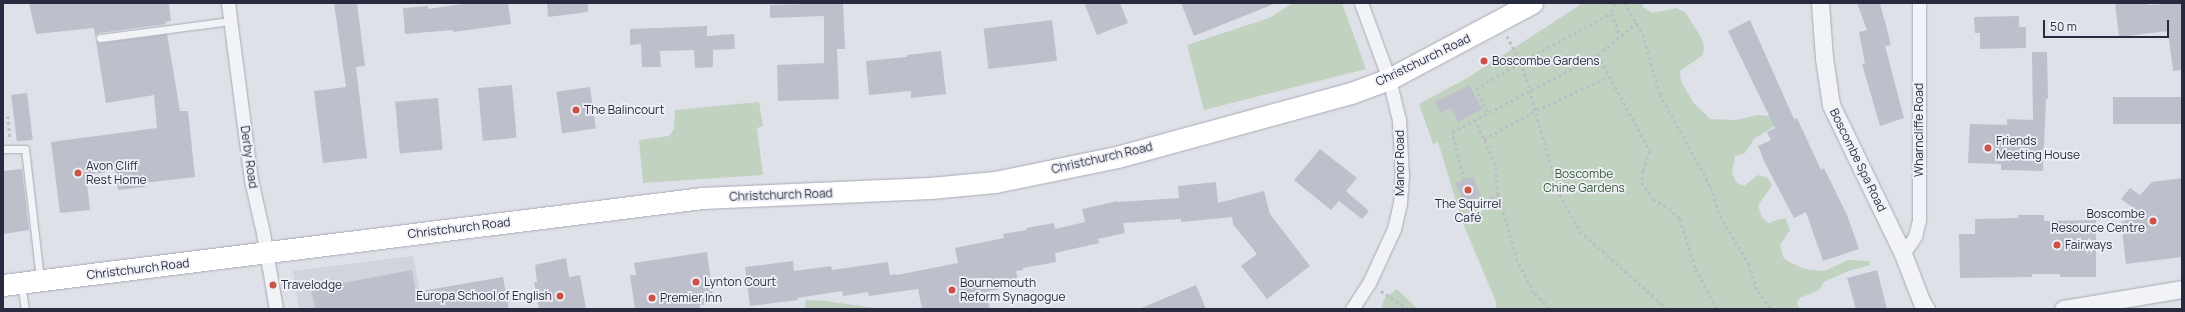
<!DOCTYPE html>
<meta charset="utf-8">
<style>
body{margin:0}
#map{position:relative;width:2185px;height:312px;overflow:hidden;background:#dfe1e8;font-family:Manrope,sans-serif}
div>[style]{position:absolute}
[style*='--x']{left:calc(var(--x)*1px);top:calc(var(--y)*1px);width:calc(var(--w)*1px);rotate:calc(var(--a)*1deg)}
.built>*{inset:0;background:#d1d3dd}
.green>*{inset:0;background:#c1d2c1}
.building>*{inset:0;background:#bdbfcb;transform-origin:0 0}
.path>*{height:2.5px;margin-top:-1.25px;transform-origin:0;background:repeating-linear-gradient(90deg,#bdbfc7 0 3px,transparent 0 6px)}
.roads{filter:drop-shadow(0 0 1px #a8aab5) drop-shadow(0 0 1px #a8aab5)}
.service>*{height:7px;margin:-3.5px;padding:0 3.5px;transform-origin:3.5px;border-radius:3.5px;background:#f2f3f7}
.minor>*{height:13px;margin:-6.5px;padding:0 6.5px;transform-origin:6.5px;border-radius:6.5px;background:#f2f3f7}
.tertiary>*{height:17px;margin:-8.5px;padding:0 8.5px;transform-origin:8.5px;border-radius:8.5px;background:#f2f3f7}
.primary>*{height:21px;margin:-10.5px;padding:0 10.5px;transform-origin:10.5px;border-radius:10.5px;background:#fff}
.dots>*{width:11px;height:11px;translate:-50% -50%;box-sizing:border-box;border:2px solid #eff0f6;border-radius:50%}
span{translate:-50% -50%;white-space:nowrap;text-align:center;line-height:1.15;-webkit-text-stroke:3.5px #eff0f6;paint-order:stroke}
.street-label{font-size:12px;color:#282b3f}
.poi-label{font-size:12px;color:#282b3f}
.left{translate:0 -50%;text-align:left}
.right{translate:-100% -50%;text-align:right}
.park-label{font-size:12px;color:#365b38}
.frame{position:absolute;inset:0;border:4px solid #282b3f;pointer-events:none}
.scale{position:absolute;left:2043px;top:20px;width:126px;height:18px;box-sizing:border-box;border:2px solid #282b3f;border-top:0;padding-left:5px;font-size:12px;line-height:14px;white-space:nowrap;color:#282b3f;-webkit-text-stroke:3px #eff0f6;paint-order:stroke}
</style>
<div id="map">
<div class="built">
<i style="clip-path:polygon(413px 256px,423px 309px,299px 309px,293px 271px)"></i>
</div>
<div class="green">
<i style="clip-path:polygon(1293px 3px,1342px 3px,1366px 69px,1204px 110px,1187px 45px,1269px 18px)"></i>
<i style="clip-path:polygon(1583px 3px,1642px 3px,1643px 7px,1653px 13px,1676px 8px,1685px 12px,1701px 37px,1704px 46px,1703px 55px,1680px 71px,1681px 81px,1693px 102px,1710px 119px,1736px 120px,1758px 115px,1778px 117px,1775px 126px,1755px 138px,1745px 153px,1735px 156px,1732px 173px,1737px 183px,1744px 186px,1758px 175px,1768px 178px,1772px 186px,1758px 205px,1762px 218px,1769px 223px,1779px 219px,1786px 219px,1790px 230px,1780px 245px,1783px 257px,1789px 262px,1805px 269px,1825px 271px,1848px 260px,1869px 261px,1870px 265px,1848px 271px,1824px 282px,1819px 290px,1800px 298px,1797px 303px,1800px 309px,1496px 309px,1496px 302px,1462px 221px,1438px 142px,1433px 144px,1419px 104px,1469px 77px)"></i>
<i style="clip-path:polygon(759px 102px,763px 126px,757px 128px,763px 175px,643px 183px,639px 140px,669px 136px,674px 129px,675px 110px)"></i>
<i style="clip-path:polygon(1397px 289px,1418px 309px,1381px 309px,1384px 299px)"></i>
<i style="clip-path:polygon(806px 300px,825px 301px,882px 309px,805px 309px)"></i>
</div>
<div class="building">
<i style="clip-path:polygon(29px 3px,169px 3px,171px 21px,165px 22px,166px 24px,99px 33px,95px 36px,94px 28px,36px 34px)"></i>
<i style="clip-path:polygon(334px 3px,357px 3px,365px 66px,356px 67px,367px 158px,323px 163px,314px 91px,346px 87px)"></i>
<i style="clip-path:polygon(469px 3px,508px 3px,511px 24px,453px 32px,453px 30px,405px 34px,403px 8px,428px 6px,428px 9px)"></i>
<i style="clip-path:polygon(547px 3px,588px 3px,588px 12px,548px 17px)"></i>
<i style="clip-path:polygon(843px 3px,845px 49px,837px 49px,839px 99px,778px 101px,777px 65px,824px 63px,824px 16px,770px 18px,770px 5px)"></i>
<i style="clip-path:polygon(1084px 3px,1120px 3px,1128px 23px,1097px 35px)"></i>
<i style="clip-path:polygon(1181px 3px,1274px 3px,1274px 4px,1194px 36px)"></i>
<i style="clip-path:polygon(1857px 3px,1880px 3px,1891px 45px,1885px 46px,1904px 118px,1880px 126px,1862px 64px,1865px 63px,1859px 32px,1867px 30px)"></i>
<i style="clip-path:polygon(2115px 3px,2148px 3px,2148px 5px,2182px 3px,2182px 70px,2173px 71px,2168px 31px,2119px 37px)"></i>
<i style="clip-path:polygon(2019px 16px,2019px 27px,2026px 27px,2026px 48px,1980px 49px,1980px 33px,1975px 33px,1974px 17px)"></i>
<i style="left:1052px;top:20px;width:41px;height:69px;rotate:83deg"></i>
<i style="clip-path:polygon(1750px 20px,1794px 119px,1797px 118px,1821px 170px,1824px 168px,1847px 215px,1859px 249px,1823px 261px,1806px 212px,1794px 218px,1765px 163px,1758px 146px,1771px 140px,1767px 132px,1775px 128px,1728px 31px)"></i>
<i style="clip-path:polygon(707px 26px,707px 36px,734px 34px,735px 49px,713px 50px,713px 67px,695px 68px,694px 50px,660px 51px,661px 67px,642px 67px,641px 44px,630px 45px,630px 29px)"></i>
<i style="clip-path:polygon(167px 34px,180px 111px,188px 111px,195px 177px,144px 183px,145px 187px,118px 190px,115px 171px,86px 175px,90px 210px,60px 213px,51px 142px,157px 128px,154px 95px,106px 103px,96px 41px,101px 43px)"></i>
<i style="clip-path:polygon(941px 51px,946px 94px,911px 98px,911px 91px,869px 95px,866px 61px,907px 57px,907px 55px)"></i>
<i style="clip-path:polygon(2032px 52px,2047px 52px,2048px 99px,2046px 99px,2043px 171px,2001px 170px,2001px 164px,1968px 163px,1970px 124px,2007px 125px,2007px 119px,2033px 120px)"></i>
<i style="left:512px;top:85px;width:53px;height:34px;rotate:85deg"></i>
<i style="clip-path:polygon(1469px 85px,1482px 109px,1458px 122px,1451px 108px,1441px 113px,1435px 102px)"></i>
<i style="left:590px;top:87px;width:42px;height:34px;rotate:82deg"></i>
<i style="left:27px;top:93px;width:47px;height:16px;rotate:83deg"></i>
<i style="left:2182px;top:97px;width:27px;height:69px;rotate:90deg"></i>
<i style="left:438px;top:98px;width:52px;height:43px;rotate:85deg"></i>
<i style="clip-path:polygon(1320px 149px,1357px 178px,1346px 191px,1369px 211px,1362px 219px,1339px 201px,1331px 210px,1294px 180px)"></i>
<i style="clip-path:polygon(22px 169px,29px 230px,3px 234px,3px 171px)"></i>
<i style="left:1473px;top:176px;width:22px;height:19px;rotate:68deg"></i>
<i style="clip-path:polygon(2182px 178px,2182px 257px,2126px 264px,2121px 222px,2142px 214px,2121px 199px,2130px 188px,2140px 195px,2152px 182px)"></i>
<i style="clip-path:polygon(1216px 182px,1218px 203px,1264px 191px,1270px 214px,1310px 266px,1267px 299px,1241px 266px,1257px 254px,1233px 224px,1232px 217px,1181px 222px,1181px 219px,1123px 223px,1125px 233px,1098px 239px,1099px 243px,1055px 253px,1056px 262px,1023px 268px,1023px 270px,1016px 271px,1019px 285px,986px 292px,990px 309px,922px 309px,918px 289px,869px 296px,868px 292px,843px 296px,842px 291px,797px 298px,798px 300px,750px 306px,745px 267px,793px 261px,794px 271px,831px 266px,832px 270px,888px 262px,890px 275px,896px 274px,897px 275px,958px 263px,955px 248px,1004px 238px,1003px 234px,1027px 230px,1026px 228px,1054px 223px,1055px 229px,1085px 222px,1082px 209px,1118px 201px,1118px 202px,1179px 198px,1178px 186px)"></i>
<i style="clip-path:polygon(2018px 215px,2044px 215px,2044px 221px,2096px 220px,2096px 277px,2060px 277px,2060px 274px,2032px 274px,2032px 277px,1960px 278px,1959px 234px,1975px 234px,1975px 219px,2018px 218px)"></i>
<i style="clip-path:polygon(707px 252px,714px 303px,700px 305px,700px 309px,635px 309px,630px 275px,636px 275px,634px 263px)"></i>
<i style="clip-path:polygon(566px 258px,569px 277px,580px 275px,586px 309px,539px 309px,534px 282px,537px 282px,535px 265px)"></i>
<i style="clip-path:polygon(412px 270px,416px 292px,503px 277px,509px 309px,315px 309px,311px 289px)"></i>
<i style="clip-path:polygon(1877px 270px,1887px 309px,1856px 309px,1847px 278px)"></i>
<i style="clip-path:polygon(1196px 285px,1206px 309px,1139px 309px)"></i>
</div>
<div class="path">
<i style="--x:1624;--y:3;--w:36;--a:58"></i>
<i style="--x:1643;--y:34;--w:62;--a:74.2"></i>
<i style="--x:1660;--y:94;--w:106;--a:61.3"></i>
<i style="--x:1711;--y:187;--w:30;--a:73"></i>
<i style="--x:1720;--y:216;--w:56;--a:58.9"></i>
<i style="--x:1749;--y:264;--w:28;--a:72"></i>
<i style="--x:1758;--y:291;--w:22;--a:54"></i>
<i style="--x:1612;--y:12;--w:9;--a:-77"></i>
<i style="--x:1507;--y:36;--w:30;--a:62"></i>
<i style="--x:1521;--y:62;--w:29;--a:72"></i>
<i style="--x:1530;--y:90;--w:103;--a:74.7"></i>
<i style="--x:1557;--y:189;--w:48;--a:61.3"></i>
<i style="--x:1580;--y:231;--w:118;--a:41.6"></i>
<i style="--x:1598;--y:55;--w:109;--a:61.6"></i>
<i style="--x:1650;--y:151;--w:21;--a:109"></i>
<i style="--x:1643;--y:171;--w:11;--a:95"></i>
<i style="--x:1642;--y:182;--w:20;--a:57"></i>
<i style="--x:1653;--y:199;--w:18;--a:29"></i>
<i style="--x:1669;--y:208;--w:16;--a:45"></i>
<i style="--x:1680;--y:219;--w:52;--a:72.3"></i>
<i style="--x:1696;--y:269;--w:45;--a:62.3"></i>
<i style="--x:1487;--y:112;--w:25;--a:-116"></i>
<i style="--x:1476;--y:89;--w:52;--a:-31"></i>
<i style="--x:1521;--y:62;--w:103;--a:-28.3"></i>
<i style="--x:1612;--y:13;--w:24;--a:71"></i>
<i style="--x:8;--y:116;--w:22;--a:85"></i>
<i style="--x:1475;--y:119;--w:22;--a:66"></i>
<i style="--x:1464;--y:180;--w:49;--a:-104"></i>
<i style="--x:1452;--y:132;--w:165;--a:-27.8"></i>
<i style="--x:1598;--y:55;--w:50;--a:-40.1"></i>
<i style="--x:1479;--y:203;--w:21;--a:-23"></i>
<i style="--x:1381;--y:291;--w:33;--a:33"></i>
<i style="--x:1549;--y:309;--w:22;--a:-133"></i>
<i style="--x:1534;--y:293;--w:36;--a:-118"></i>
<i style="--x:1517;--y:261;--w:69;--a:-106.1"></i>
<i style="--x:1498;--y:195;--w:30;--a:-96"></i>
<i style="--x:1495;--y:165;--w:28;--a:-113"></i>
<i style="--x:1484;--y:139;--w:60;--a:-28.7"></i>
<i style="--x:1537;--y:110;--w:78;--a:-24.9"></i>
</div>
<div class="roads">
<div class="service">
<i style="--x:100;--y:38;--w:132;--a:-7.4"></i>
<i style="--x:3;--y:149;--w:22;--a:0"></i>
<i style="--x:25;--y:149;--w:131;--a:83.4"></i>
<i style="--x:21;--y:284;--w:25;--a:81"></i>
</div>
<div class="minor">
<i style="--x:228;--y:3;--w:178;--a:82.6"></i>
<i style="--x:251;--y:180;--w:54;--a:77.2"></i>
<i style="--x:263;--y:233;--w:77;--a:80.3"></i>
<i style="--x:1903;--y:254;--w:22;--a:-56"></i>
<i style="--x:1915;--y:236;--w:16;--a:-76"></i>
<i style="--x:1919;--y:220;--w:217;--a:-90"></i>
<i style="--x:1352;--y:309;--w:31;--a:-57"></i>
<i style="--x:1369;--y:283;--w:60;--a:-65.2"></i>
<i style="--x:1394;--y:229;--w:27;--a:-77"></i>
<i style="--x:1400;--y:203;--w:27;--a:-86"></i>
<i style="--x:1402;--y:176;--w:56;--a:-93.1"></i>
<i style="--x:1399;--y:120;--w:42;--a:-103.7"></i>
<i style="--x:1389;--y:79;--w:81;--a:-110.2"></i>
</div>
<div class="tertiary">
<i style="--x:1820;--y:3;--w:55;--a:85.8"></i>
<i style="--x:1824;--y:58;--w:48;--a:81.5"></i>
<i style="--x:1831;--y:105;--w:165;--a:64.2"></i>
<i style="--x:1903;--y:254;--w:53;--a:68.8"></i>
<i style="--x:1922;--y:303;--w:7;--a:56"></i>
<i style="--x:2063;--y:309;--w:121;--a:-9.5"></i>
</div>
<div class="primary">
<i style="--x:3;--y:285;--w:704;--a:-7.09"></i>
<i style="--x:702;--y:198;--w:228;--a:-2.5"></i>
<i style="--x:930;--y:188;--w:65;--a:-5.3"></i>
<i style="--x:995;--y:182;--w:125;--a:-11.6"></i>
<i style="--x:1117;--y:157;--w:243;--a:-15.3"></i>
<i style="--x:1351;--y:93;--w:40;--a:-20.2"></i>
<i style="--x:1389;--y:79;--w:162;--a:-28"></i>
</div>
</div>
<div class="dots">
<i style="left:1484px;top:61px;background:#cc5146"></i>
<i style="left:576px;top:110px;background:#cc5146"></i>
<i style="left:1988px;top:148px;background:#cc5146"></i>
<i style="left:78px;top:173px;background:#cc5146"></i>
<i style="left:1468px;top:190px;background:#cc5146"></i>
<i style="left:2153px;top:221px;background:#cc5146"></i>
<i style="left:2057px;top:245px;background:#cc5146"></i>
<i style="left:696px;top:282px;background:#cc5146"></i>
<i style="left:273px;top:285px;background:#cc5146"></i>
<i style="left:952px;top:290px;background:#cc5146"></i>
<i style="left:560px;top:296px;background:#cc5146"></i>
<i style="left:652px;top:298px;background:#cc5146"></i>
</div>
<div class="street-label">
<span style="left:1423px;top:60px;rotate:-26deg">Christchurch Road</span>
<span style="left:1919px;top:130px;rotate:-90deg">Wharncliffe Road</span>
<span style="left:249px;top:157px;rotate:82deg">Derby Road</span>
<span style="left:1102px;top:158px;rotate:-13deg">Christchurch Road</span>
<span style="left:1858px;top:160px;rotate:64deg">Boscombe Spa Road</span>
<span style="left:1400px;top:163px;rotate:-90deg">Manor Road</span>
<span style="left:781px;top:195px;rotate:-2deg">Christchurch Road</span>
<span style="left:459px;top:228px;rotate:-7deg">Christchurch Road</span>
<span style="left:138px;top:269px;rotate:-7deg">Christchurch Road</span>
</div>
<div class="poi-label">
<span class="left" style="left:1492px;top:61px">Boscombe Gardens</span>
<span class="left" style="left:584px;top:110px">The Balincourt</span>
<span class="left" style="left:1996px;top:148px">Friends<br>Meeting House</span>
<span class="left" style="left:86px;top:173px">Avon Cliff<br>Rest Home</span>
<span style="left:1468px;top:211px">The Squirrel<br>Café</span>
<span class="right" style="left:2145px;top:221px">Boscombe<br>Resource Centre</span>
<span class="left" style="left:2065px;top:245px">Fairways</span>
<span class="left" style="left:704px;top:282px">Lynton Court</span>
<span class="left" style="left:960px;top:290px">Bournemouth<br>Reform Synagogue</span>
<span class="left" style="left:281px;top:285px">Travelodge</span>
<span class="right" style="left:552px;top:296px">Europa School of English</span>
<span class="left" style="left:660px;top:298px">Premier Inn</span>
</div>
<div class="park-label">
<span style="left:1584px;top:181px">Boscombe<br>Chine Gardens</span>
</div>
<div class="frame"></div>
<div class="scale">50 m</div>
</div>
